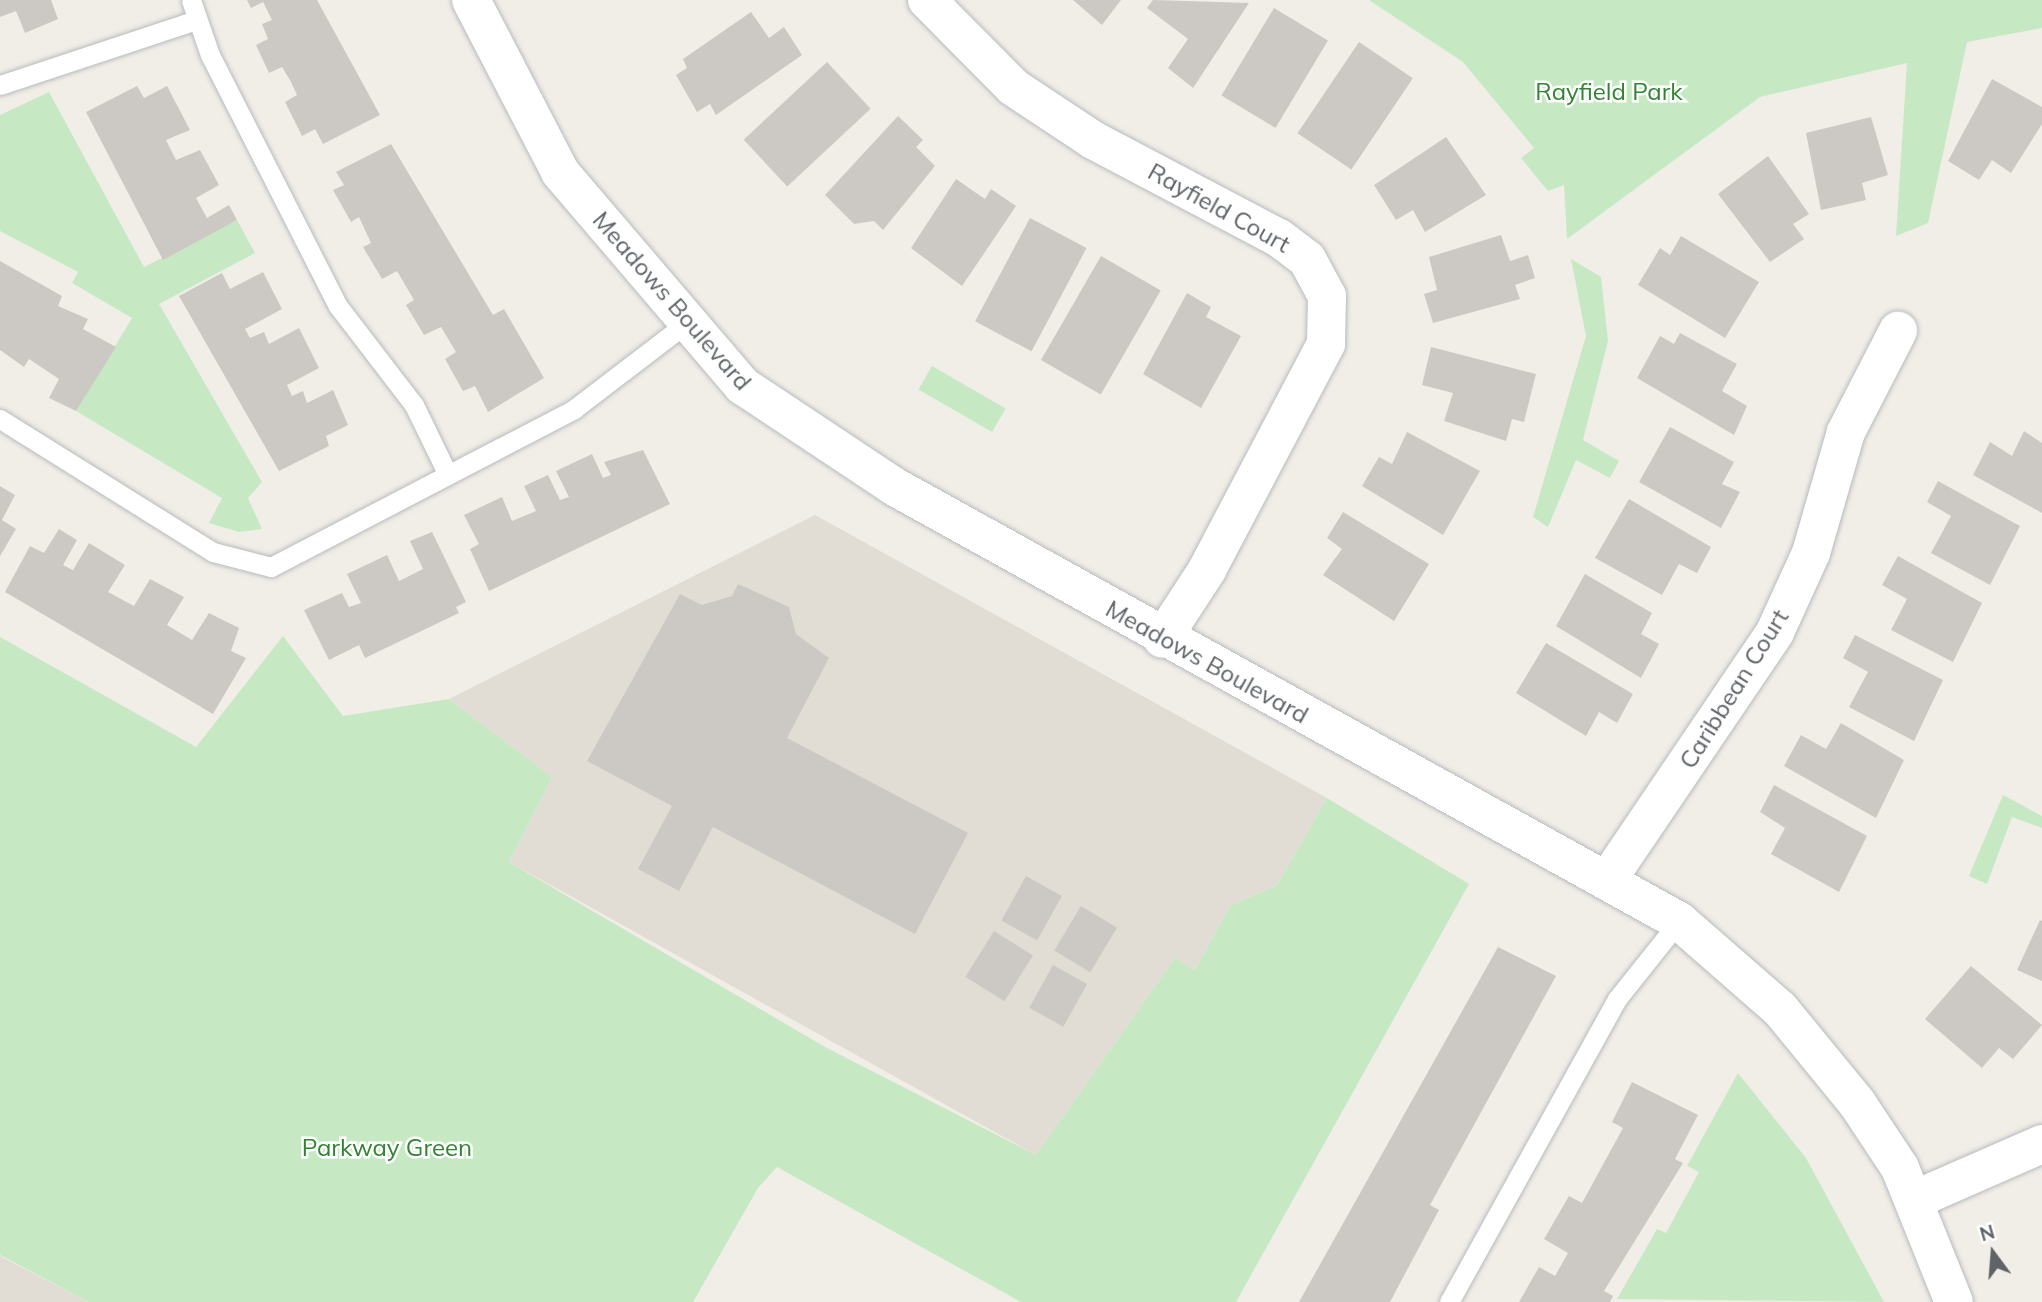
<!DOCTYPE html>
<style>
body{margin:0}
#map{position:relative;width:2042px;height:1302px;overflow:hidden;background:#f1eee7;font-family:Mulish,sans-serif}
div>[style]{position:absolute}
[style*='--x']{left:calc(var(--x)*1px);top:calc(var(--y)*1px);width:calc(var(--w)*1px);rotate:calc(var(--a)*1deg)}
.education>*{inset:0;background:#e1ddd5}
.green>*{inset:0;background:#c6e9c4;transform-origin:0 0}
.building>*{inset:0;background:#ccc9c4;transform-origin:0 0}
.roads{filter:drop-shadow(0 0 2px #b8babe) drop-shadow(0 0 2px #b8babe)}
.lane>*{height:19px;margin:-9.5px;padding:0 9.5px;transform-origin:9.5px;border-radius:9.5px;background:#fff}
.street>*{height:38px;margin:-19px;padding:0 19px;transform-origin:19px;border-radius:19px;background:#fff}
span{translate:-50% -50%;white-space:nowrap;text-align:center;line-height:1.15;-webkit-text-stroke:5px #fff;paint-order:stroke}
.park-label{font-size:24px;color:#328332}
.street-label{font-size:24px;color:#5f6368}
.north{position:absolute;left:1958px;top:1218px;width:70px;height:70px;-webkit-text-stroke:5px #fff;paint-order:stroke;rotate:344deg;font-size:19px;font-weight:700;line-height:28px;text-align:center;color:#5f6368}
.north::after{content:'';display:block;margin:auto;width:24px;height:32px;background:#5f6368;clip-path:polygon(50% 0,100% 100%,50% 72%,0 100%)}
</style>
<div id="map">
<div class="education">
<i style="clip-path:polygon(815px 515px,1327px 798px,1277px 885px,1230px 906px,1195px 970px,1175px 958px,1036px 1155px,509px 862px,552px 777px,449px 699px)"></i>
<i style="clip-path:polygon(0 1256px,89px 1302px,0 1302px)"></i>
</div>
<div class="green">
<i style="clip-path:polygon(1369px 0,2042px 0,2042px 28px,1967px 42px,1928px 223px,1896px 236px,1907px 63px,1760px 97px,1567px 239px,1564px 185px,1548px 191px,1521px 158px,1534px 148px,1463px 62px)"></i>
<i style="clip-path:polygon(49px 92px,144px 267px,237px 220px,255px 253px,159px 304px,262px 482px,248px 498px,262px 529px,239px 532px,209px 523px,222px 498px,76px 411px,132px 318px,72px 283px,78px 272px,0 231px,0 115px)"></i>
<i style="clip-path:polygon(1571px 259px,1601px 277px,1608px 341px,1583px 440px,1619px 461px,1610px 478px,1576px 460px,1548px 527px,1533px 517px,1586px 336px)"></i>
<i style="left:932px;top:366px;width:85px;height:27px;rotate:30deg"></i>
<i style="clip-path:polygon(283px 636px,343px 716px,449px 699px,552px 777px,509px 862px,825px 1047px,1036px 1155px,1175px 958px,1195px 970px,1230px 906px,1277px 885px,1327px 798px,1469px 884px,1236px 1302px,1021px 1302px,777px 1167px,758px 1188px,693px 1302px,89px 1302px,0 1255px,0 637px,196px 747px)"></i>
<i style="clip-path:polygon(2003px 795px,2042px 816px,2042px 828px,2012px 817px,1987px 884px,1969px 876px)"></i>
<i style="clip-path:polygon(1738px 1073px,1806px 1158px,1884px 1302px,1617px 1299px,1657px 1229px,1666px 1233px,1699px 1172px,1687px 1166px)"></i>
</div>
<div class="building">
<i style="clip-path:polygon(0 0,51px 0,58px 19px,25px 33px,16px 11px,0 17px)"></i>
<i style="clip-path:polygon(247px 0,317px 0,380px 115px,323px 144px,315px 129px,302px 136px,285px 102px,297px 95px,291px 82px,282px 67px,269px 73px,256px 45px,268px 39px,262px 24px,272px 20px,263px 2px,251px 8px)"></i>
<i style="clip-path:polygon(1073px 0,1121px 0,1102px 25px)"></i>
<i style="clip-path:polygon(1153px 0,1249px 3px,1193px 88px,1168px 68px,1188px 39px,1147px 8px)"></i>
<i style="left:1274px;top:8px;width:63px;height:102px;rotate:31deg"></i>
<i style="clip-path:polygon(751px 12px,769px 38px,784px 27px,802px 55px,716px 115px,710px 104px,697px 112px,676px 75px,687px 68px,683px 59px)"></i>
<i style="left:1359px;top:42px;width:65px;height:110px;rotate:34deg"></i>
<i style="left:827px;top:62px;width:64px;height:114px;rotate:47deg"></i>
<i style="clip-path:polygon(1992px 79px,2042px 107px,2042px 124px,2011px 173px,1992px 160px,1979px 180px,1948px 161px)"></i>
<i style="clip-path:polygon(137px 86px,144px 98px,167px 86px,190px 130px,166px 140px,176px 160px,200px 150px,219px 185px,196px 198px,207px 218px,229px 205px,237px 220px,163px 260px,86px 112px)"></i>
<i style="clip-path:polygon(898px 116px,923px 140px,916px 147px,935px 166px,883px 230px,874px 221px,854px 224px,825px 195px)"></i>
<i style="clip-path:polygon(1871px 117px,1888px 175px,1862px 183px,1866px 200px,1821px 210px,1806px 133px)"></i>
<i style="clip-path:polygon(1446px 137px,1486px 195px,1425px 232px,1413px 210px,1396px 220px,1374px 185px)"></i>
<i style="clip-path:polygon(391px 144px,493px 315px,504px 309px,544px 378px,488px 412px,475px 386px,463px 391px,445px 359px,456px 352px,441px 327px,424px 335px,406px 305px,414px 300px,397px 271px,382px 279px,363px 247px,371px 243px,359px 217px,351px 222px,333px 190px,344px 185px,336px 172px)"></i>
<i style="clip-path:polygon(1768px 156px,1809px 214px,1793px 224px,1804px 239px,1770px 262px,1718px 194px)"></i>
<i style="clip-path:polygon(956px 179px,985px 199px,991px 189px,1016px 206px,962px 286px,911px 248px)"></i>
<i style="left:1030px;top:218px;width:64px;height:117px;rotate:28deg"></i>
<i style="clip-path:polygon(1501px 235px,1510px 261px,1528px 255px,1535px 278px,1515px 285px,1520px 299px,1433px 323px,1424px 294px,1437px 290px,1429px 257px)"></i>
<i style="clip-path:polygon(1681px 236px,1759px 282px,1725px 338px,1638px 285px,1660px 248px,1670px 255px)"></i>
<i style="left:1101px;top:256px;width:69px;height:120px;rotate:30deg"></i>
<i style="clip-path:polygon(0 261px,62px 296px,58px 306px,88px 319px,83px 329px,116px 347px,76px 411px,49px 398px,59px 379px,29px 359px,24px 367px,0 350px)"></i>
<i style="clip-path:polygon(263px 272px,282px 309px,245px 329px,250px 338px,264px 332px,269px 344px,299px 328px,319px 368px,287px 385px,292px 396px,303px 391px,307px 403px,333px 390px,348px 425px,326px 436px,329px 446px,279px 471px,179px 296px,222px 273px,230px 289px)"></i>
<i style="clip-path:polygon(1187px 293px,1211px 307px,1206px 317px,1241px 336px,1201px 408px,1143px 374px)"></i>
<i style="clip-path:polygon(1680px 333px,1737px 364px,1722px 391px,1747px 406px,1734px 435px,1637px 378px,1660px 336px,1674px 344px)"></i>
<i style="clip-path:polygon(1431px 347px,1536px 374px,1524px 422px,1512px 419px,1506px 441px,1444px 421px,1453px 393px,1422px 385px)"></i>
<i style="clip-path:polygon(1670px 427px,1734px 462px,1722px 484px,1740px 492px,1721px 528px,1639px 482px)"></i>
<i style="clip-path:polygon(2024px 431px,2042px 443px,2042px 513px,1973px 475px,1990px 442px,2012px 456px)"></i>
<i style="clip-path:polygon(1407px 432px,1480px 471px,1443px 535px,1362px 486px,1379px 457px,1392px 464px)"></i>
<i style="clip-path:polygon(643px 450px,670px 504px,489px 591px,470px 549px,479px 544px,464px 515px,502px 497px,512px 521px,536px 511px,524px 486px,548px 475px,560px 500px,569px 497px,556px 471px,592px 454px,603px 478px,611px 475px,604px 462px)"></i>
<i style="clip-path:polygon(1938px 481px,2020px 526px,1990px 585px,1931px 553px,1951px 516px,1927px 502px)"></i>
<i style="clip-path:polygon(0 486px,15px 495px,2px 520px,16px 529px,0 556px)"></i>
<i style="clip-path:polygon(1629px 499px,1711px 547px,1697px 573px,1679px 564px,1662px 595px,1595px 558px)"></i>
<i style="clip-path:polygon(1343px 512px,1429px 564px,1394px 621px,1323px 575px,1342px 549px,1327px 538px)"></i>
<i style="clip-path:polygon(59px 529px,77px 540px,63px 565px,73px 570px,89px 543px,125px 565px,108px 592px,134px 606px,150px 579px,184px 597px,167px 625px,192px 640px,209px 613px,239px 628px,231px 651px,246px 658px,213px 714px,5px 592px,30px 546px,44px 553px)"></i>
<i style="clip-path:polygon(432px 532px,466px 602px,456px 607px,459px 613px,365px 658px,359px 645px,329px 660px,304px 610px,342px 593px,349px 607px,361px 603px,347px 574px,387px 555px,399px 581px,423px 569px,410px 541px)"></i>
<i style="clip-path:polygon(1898px 556px,1982px 603px,1953px 662px,1891px 630px,1907px 599px,1882px 585px)"></i>
<i style="clip-path:polygon(1585px 574px,1652px 613px,1641px 634px,1659px 644px,1641px 678px,1556px 626px)"></i>
<i style="clip-path:polygon(738px 584px,789px 607px,796px 634px,829px 658px,787px 738px,968px 833px,915px 934px,713px 827px,679px 891px,638px 869px,672px 806px,587px 761px,680px 594px,702px 605px,732px 596px)"></i>
<i style="clip-path:polygon(1855px 635px,1943px 680px,1914px 741px,1849px 707px,1868px 672px,1843px 658px)"></i>
<i style="clip-path:polygon(1546px 643px,1633px 694px,1617px 723px,1599px 712px,1586px 736px,1516px 693px)"></i>
<i style="clip-path:polygon(1841px 723px,1904px 760px,1876px 818px,1784px 766px,1801px 735px,1826px 749px)"></i>
<i style="clip-path:polygon(1774px 785px,1867px 836px,1839px 892px,1771px 854px,1785px 828px,1760px 812px)"></i>
<i style="left:1026px;top:876px;width:41px;height:51px;rotate:29deg"></i>
<i style="left:1081px;top:906px;width:42px;height:52px;rotate:31deg"></i>
<i style="clip-path:polygon(2040px 920px,2042px 921px,2042px 981px,2017px 970px)"></i>
<i style="left:994px;top:931px;width:46px;height:54px;rotate:32deg"></i>
<i style="clip-path:polygon(1498px 947px,1556px 976px,1430px 1205px,1439px 1210px,1390px 1302px,1299px 1302px)"></i>
<i style="left:1053px;top:965px;width:39px;height:49px;rotate:29deg"></i>
<i style="clip-path:polygon(1971px 966px,2042px 1025px,2013px 1059px,1999px 1048px,1982px 1068px,1925px 1019px)"></i>
<i style="clip-path:polygon(1632px 1082px,1698px 1115px,1675px 1159px,1683px 1163px,1604px 1291px,1613px 1296px,1610px 1302px,1519px 1302px,1539px 1267px,1555px 1276px,1568px 1253px,1544px 1239px,1569px 1196px,1582px 1203px,1623px 1128px,1612px 1122px)"></i>
</div>
<div class="roads">
<div class="lane">
<i style="--x:191;--y:0;--w:58;--a:70.9"></i>
<i style="--x:210;--y:55;--w:282;--a:63"></i>
<i style="--x:338;--y:306;--w:125;--a:52.5"></i>
<i style="--x:414;--y:405;--w:76;--a:64.1"></i>
<i style="--x:0;--y:85;--w:206;--a:-18.3"></i>
<i style="--x:0;--y:419;--w:251;--a:32"></i>
<i style="--x:213;--y:552;--w:60;--a:14.5"></i>
<i style="--x:271;--y:567;--w:342;--a:-27.5"></i>
<i style="--x:574;--y:409;--w:140;--a:-37.4"></i>
<i style="--x:1449;--y:1302;--w:346;--a:-61"></i>
<i style="--x:1617;--y:999;--w:100;--a:-51.5"></i>
</div>
<div class="street">
<i style="--x:471;--y:0;--w:194;--a:62.6"></i>
<i style="--x:560;--y:172;--w:282;--a:49.5"></i>
<i style="--x:743;--y:386;--w:182;--a:33.6"></i>
<i style="--x:895;--y:487;--w:896;--a:28.97"></i>
<i style="--x:1679;--y:921;--w:134;--a:41.1"></i>
<i style="--x:1780;--y:1009;--w:122;--a:50.7"></i>
<i style="--x:1857;--y:1103;--w:78;--a:56.5"></i>
<i style="--x:1900;--y:1168;--w:144;--a:68.1"></i>
<i style="--x:927;--y:0;--w:122;--a:45.3"></i>
<i style="--x:1013;--y:87;--w:96;--a:33.5"></i>
<i style="--x:1093;--y:140;--w:210;--a:27.8"></i>
<i style="--x:1279;--y:238;--w:35;--a:37"></i>
<i style="--x:1307;--y:259;--w:42;--a:61.6"></i>
<i style="--x:1327;--y:296;--w:48;--a:91.2"></i>
<i style="--x:1326;--y:344;--w:255;--a:117.8"></i>
<i style="--x:1207;--y:570;--w:82;--a:123.1"></i>
<i style="--x:1608;--y:879;--w:298;--a:-55.9"></i>
<i style="--x:1775;--y:632;--w:87;--a:-65.5"></i>
<i style="--x:1811;--y:553;--w:126;--a:-73.9"></i>
<i style="--x:1846;--y:432;--w:114;--a:-62.8"></i>
<i style="--x:1914;--y:1200;--w:140;--a:-23.6"></i>
</div>
</div>
<div class="park-label">
<span style="left:1609px;top:92px">Rayfield Park</span>
<span style="left:387px;top:1148px">Parkway Green</span>
</div>
<div class="street-label">
<span style="left:1219px;top:208px;rotate:29deg">Rayfield Court</span>
<span style="left:672px;top:301px;rotate:49deg">Meadows Boulevard</span>
<span style="left:1207px;top:662px;rotate:29deg">Meadows Boulevard</span>
<span style="left:1734px;top:689px;rotate:-58deg">Caribbean Court</span>
</div>
<div class="north">N</div>
</div>
